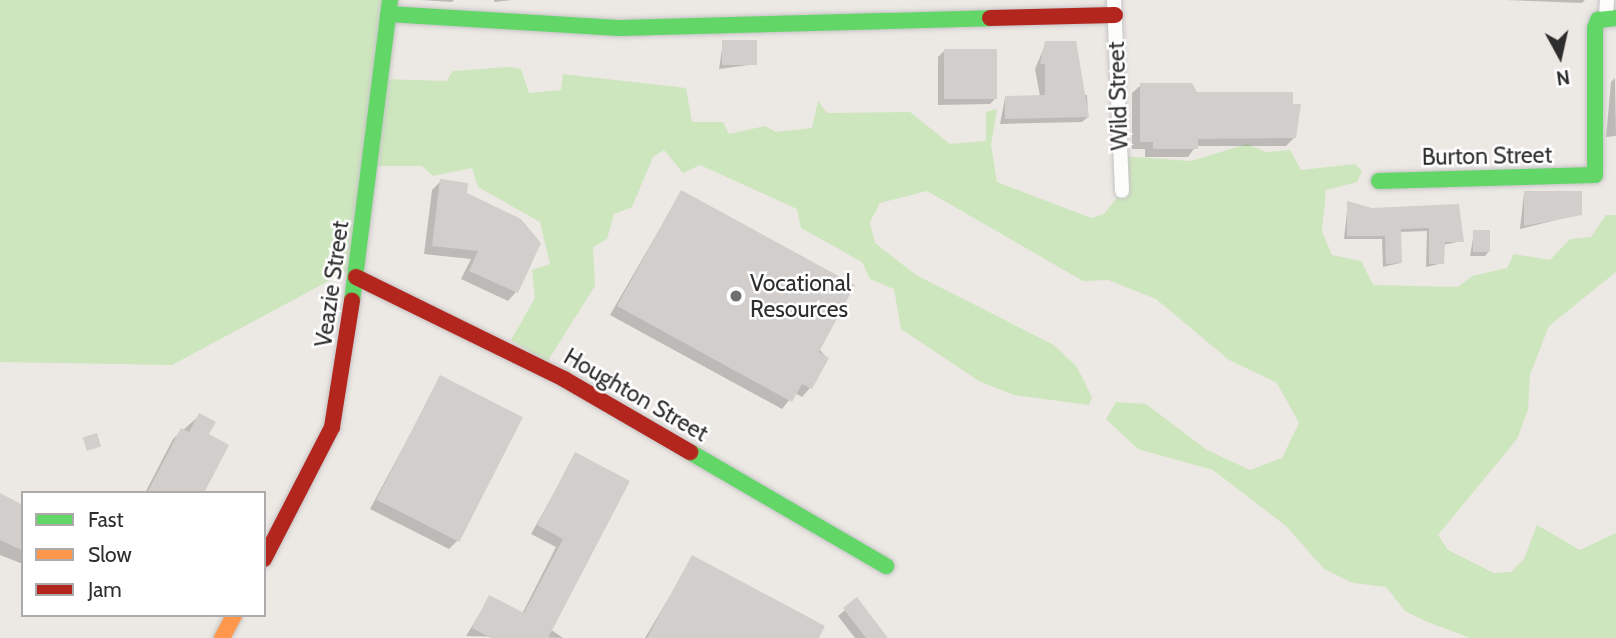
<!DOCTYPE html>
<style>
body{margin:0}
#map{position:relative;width:1616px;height:638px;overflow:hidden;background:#ece8e4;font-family:Cabin,sans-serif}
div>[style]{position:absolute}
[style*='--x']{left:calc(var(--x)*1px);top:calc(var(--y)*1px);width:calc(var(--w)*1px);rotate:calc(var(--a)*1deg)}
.green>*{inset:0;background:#cee6be}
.shadow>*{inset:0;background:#0003}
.building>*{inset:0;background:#d1cecb;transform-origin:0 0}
.roads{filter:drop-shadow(0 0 2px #c5c4c5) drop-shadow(0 0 2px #c5c4c5)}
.street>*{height:14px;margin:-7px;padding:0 7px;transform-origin:7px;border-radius:7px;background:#fcfcfb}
.fast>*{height:16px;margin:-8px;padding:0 8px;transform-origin:8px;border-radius:8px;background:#63d668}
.slow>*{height:16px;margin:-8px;padding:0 8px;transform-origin:8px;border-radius:8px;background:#ff974d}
.jam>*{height:16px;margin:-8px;padding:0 8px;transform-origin:8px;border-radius:8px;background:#b3261e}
.dots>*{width:19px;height:19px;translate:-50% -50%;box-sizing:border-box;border:4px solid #fff;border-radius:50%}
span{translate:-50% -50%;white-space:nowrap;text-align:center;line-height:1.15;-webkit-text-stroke:5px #fff;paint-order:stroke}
.street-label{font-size:23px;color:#2e2e2e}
.poi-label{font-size:23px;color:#2e2e2e}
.left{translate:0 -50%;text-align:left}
.legend{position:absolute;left:21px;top:491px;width:245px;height:126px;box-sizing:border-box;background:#fff;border:2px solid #ababab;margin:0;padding:9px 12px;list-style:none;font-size:21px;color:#2e2e2e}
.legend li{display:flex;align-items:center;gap:14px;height:35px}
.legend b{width:35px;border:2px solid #ababab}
.north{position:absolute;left:1525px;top:21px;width:70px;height:70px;-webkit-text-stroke:5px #fff;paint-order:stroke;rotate:172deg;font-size:19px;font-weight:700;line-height:28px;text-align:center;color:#2e2e2e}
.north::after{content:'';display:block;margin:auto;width:24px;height:32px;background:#2e2e2e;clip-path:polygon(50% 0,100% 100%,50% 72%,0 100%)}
</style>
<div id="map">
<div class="green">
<i style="clip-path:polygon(0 0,389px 0,382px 79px,446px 81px,453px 71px,509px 67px,521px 69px,529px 93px,561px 90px,563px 74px,686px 88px,692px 122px,723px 122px,729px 134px,765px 126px,776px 132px,812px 128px,818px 101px,827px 113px,910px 112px,950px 144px,986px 141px,986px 112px,997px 109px,991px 145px,997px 182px,1091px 218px,1104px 214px,1122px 191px,1121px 156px,1191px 161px,1247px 144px,1266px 152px,1290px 150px,1301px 170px,1355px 164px,1362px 171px,1357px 182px,1326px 190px,1322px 231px,1332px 255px,1361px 261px,1373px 285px,1458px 287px,1472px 276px,1507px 268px,1514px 254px,1550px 260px,1570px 239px,1591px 237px,1606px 215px,1616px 215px,1616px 272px,1549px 326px,1530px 375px,1528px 410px,1517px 439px,1438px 535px,1448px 550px,1494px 573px,1511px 572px,1524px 559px,1537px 525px,1580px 550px,1616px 533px,1616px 638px,1470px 638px,1425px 621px,1405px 611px,1386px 587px,1353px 583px,1324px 569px,1286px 526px,1213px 470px,1138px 449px,1106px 419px,1116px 402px,1146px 404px,1207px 450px,1250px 470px,1282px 458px,1299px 423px,1277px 383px,1229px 360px,1156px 299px,1108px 280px,1083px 281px,927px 191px,880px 203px,870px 222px,875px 243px,916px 275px,1054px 345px,1077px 367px,1092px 397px,1089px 405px,1014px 395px,979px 381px,901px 329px,894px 289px,870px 279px,862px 262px,801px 228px,797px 209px,700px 165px,683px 173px,664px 150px,653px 157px,632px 207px,614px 214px,607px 239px,593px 247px,595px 286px,547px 362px,511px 340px,535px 298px,532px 270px,550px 264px,540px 222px,478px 187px,472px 168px,433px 176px,422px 166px,373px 166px,351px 269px,172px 365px,0 362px)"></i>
</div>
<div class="shadow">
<i style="clip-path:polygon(421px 0,454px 0,452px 2px)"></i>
<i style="clip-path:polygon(494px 0,512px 0,494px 2px)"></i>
<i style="clip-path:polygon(1505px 0,1585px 0,1582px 3px)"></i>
<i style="clip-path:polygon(723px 42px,756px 64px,719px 69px)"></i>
<i style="clip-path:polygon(1046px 43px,1080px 95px,1087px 95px,1088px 117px,1082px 122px,1000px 124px,1005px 98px,1040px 96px,1035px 69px)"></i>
<i style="clip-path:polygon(944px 51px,996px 98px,990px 104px,938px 105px,938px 57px)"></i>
<i style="clip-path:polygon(1615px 78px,1616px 136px,1606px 137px,1611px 82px)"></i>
<i style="clip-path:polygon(1141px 85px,1196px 94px,1295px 137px,1286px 146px,1196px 146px,1188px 157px,1145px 157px,1145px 149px,1132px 149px,1132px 93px)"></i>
<i style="clip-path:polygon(441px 181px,465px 194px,516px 292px,508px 301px,461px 279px,471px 259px,424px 254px,432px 190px)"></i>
<i style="clip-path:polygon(681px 192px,827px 358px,810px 388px,802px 397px,795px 393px,782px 409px,610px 315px)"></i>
<i style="clip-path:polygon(1524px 193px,1580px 214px,1520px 229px)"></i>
<i style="clip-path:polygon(1348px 203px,1372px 209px,1457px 206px,1462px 241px,1443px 245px,1443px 263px,1426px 267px,1427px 231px,1400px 232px,1400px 263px,1383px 267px,1382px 239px,1344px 239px)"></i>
<i style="clip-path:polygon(1474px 232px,1489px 251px,1485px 256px,1470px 256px)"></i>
<i style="clip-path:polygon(441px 377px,457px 541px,449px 549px,370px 509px)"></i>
<i style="clip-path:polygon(200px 415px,207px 435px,198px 493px,145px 493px,173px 439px)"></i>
<i style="clip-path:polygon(576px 454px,550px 629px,563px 638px,466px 636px,490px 597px,522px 614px,556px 547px,531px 534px)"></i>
<i style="clip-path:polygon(0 495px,23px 507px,23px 564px,0 555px)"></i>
<i style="clip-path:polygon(693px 557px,817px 638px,645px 638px)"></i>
<i style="clip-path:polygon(857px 600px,886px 638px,855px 638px,838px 616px)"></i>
</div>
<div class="building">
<i style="left:757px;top:40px;width:25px;height:35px;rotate:90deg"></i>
<i style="clip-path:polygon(1045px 41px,1076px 41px,1089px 117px,1005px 119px,1005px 96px,1045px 95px,1045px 64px,1040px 64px)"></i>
<i style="left:944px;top:49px;width:53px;height:50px"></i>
<i style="clip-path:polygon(1140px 83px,1192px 83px,1197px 92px,1293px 92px,1293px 104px,1301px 104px,1296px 138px,1198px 139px,1198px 149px,1153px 149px,1153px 142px,1140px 142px)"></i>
<i style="clip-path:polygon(440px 179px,468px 183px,467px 193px,521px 219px,541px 243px,518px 293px,469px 271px,478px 251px,432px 246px)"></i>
<i style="clip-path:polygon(681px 190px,855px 285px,819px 352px,829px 358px,812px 389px,802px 384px,792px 402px,617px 306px)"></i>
<i style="clip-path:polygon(1524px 191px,1582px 191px,1582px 215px,1524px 226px)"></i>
<i style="clip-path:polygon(1347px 201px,1372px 208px,1459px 204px,1464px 242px,1445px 242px,1444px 264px,1429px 264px,1429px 228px,1401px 229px,1402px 263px,1386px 264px,1385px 236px,1347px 236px)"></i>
<i style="left:1473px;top:230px;width:17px;height:22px"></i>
<i style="left:440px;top:375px;width:93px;height:140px;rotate:27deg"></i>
<i style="clip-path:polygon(199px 413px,216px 422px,209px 434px,229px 445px,204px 493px,147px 493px,181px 428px,189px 432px)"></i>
<i style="left:97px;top:433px;width:14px;height:15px;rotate:73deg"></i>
<i style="clip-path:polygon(575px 452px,630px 481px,548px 638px,491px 638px,472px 628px,489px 595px,524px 613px,563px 539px,537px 525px)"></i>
<i style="clip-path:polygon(0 493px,23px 505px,23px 551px,0 540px)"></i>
<i style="clip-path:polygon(692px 555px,825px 626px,819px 638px,647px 638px)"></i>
<i style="clip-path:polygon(857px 597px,872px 617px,888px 638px,866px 638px,843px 608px)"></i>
</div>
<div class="roads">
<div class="street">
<i style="--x:1114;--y:0;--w:191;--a:87.6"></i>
<i style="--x:1606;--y:18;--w:18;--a:-87"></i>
</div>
<div class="fast">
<i style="--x:388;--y:14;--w:231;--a:3.5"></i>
<i style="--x:619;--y:28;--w:371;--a:-1.5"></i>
<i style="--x:1379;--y:181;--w:216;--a:-1.6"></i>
<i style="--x:1595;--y:175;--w:147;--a:-90"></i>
<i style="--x:1595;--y:28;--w:9;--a:-69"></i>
<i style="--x:1598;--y:20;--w:18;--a:-6"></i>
<i style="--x:352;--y:301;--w:303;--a:-82.8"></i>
<i style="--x:690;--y:452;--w:227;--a:30.2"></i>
</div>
<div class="slow">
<i style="--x:222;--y:638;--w:26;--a:-62"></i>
</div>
<div class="jam">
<i style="--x:990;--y:18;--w:125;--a:-1.4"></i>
<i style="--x:356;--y:277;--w:232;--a:26.1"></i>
<i style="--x:564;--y:379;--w:146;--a:30.1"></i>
<i style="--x:264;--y:559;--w:148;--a:-62.7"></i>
<i style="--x:332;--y:427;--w:128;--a:-81"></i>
</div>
</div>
<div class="dots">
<i style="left:736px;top:296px;background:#706f6e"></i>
</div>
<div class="street-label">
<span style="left:1118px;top:96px;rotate:-92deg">Wild Street</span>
<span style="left:1487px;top:156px;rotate:-1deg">Burton Street</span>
<span style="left:332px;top:284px;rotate:-82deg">Veazie Street</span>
<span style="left:636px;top:395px;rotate:30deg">Houghton Street</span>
</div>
<div class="poi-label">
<span class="left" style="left:750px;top:296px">Vocational<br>Resources</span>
</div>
<ul class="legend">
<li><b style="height:9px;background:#63d668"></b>Fast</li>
<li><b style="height:9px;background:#ff974d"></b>Slow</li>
<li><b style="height:9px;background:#b3261e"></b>Jam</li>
</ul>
<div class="north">N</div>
</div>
